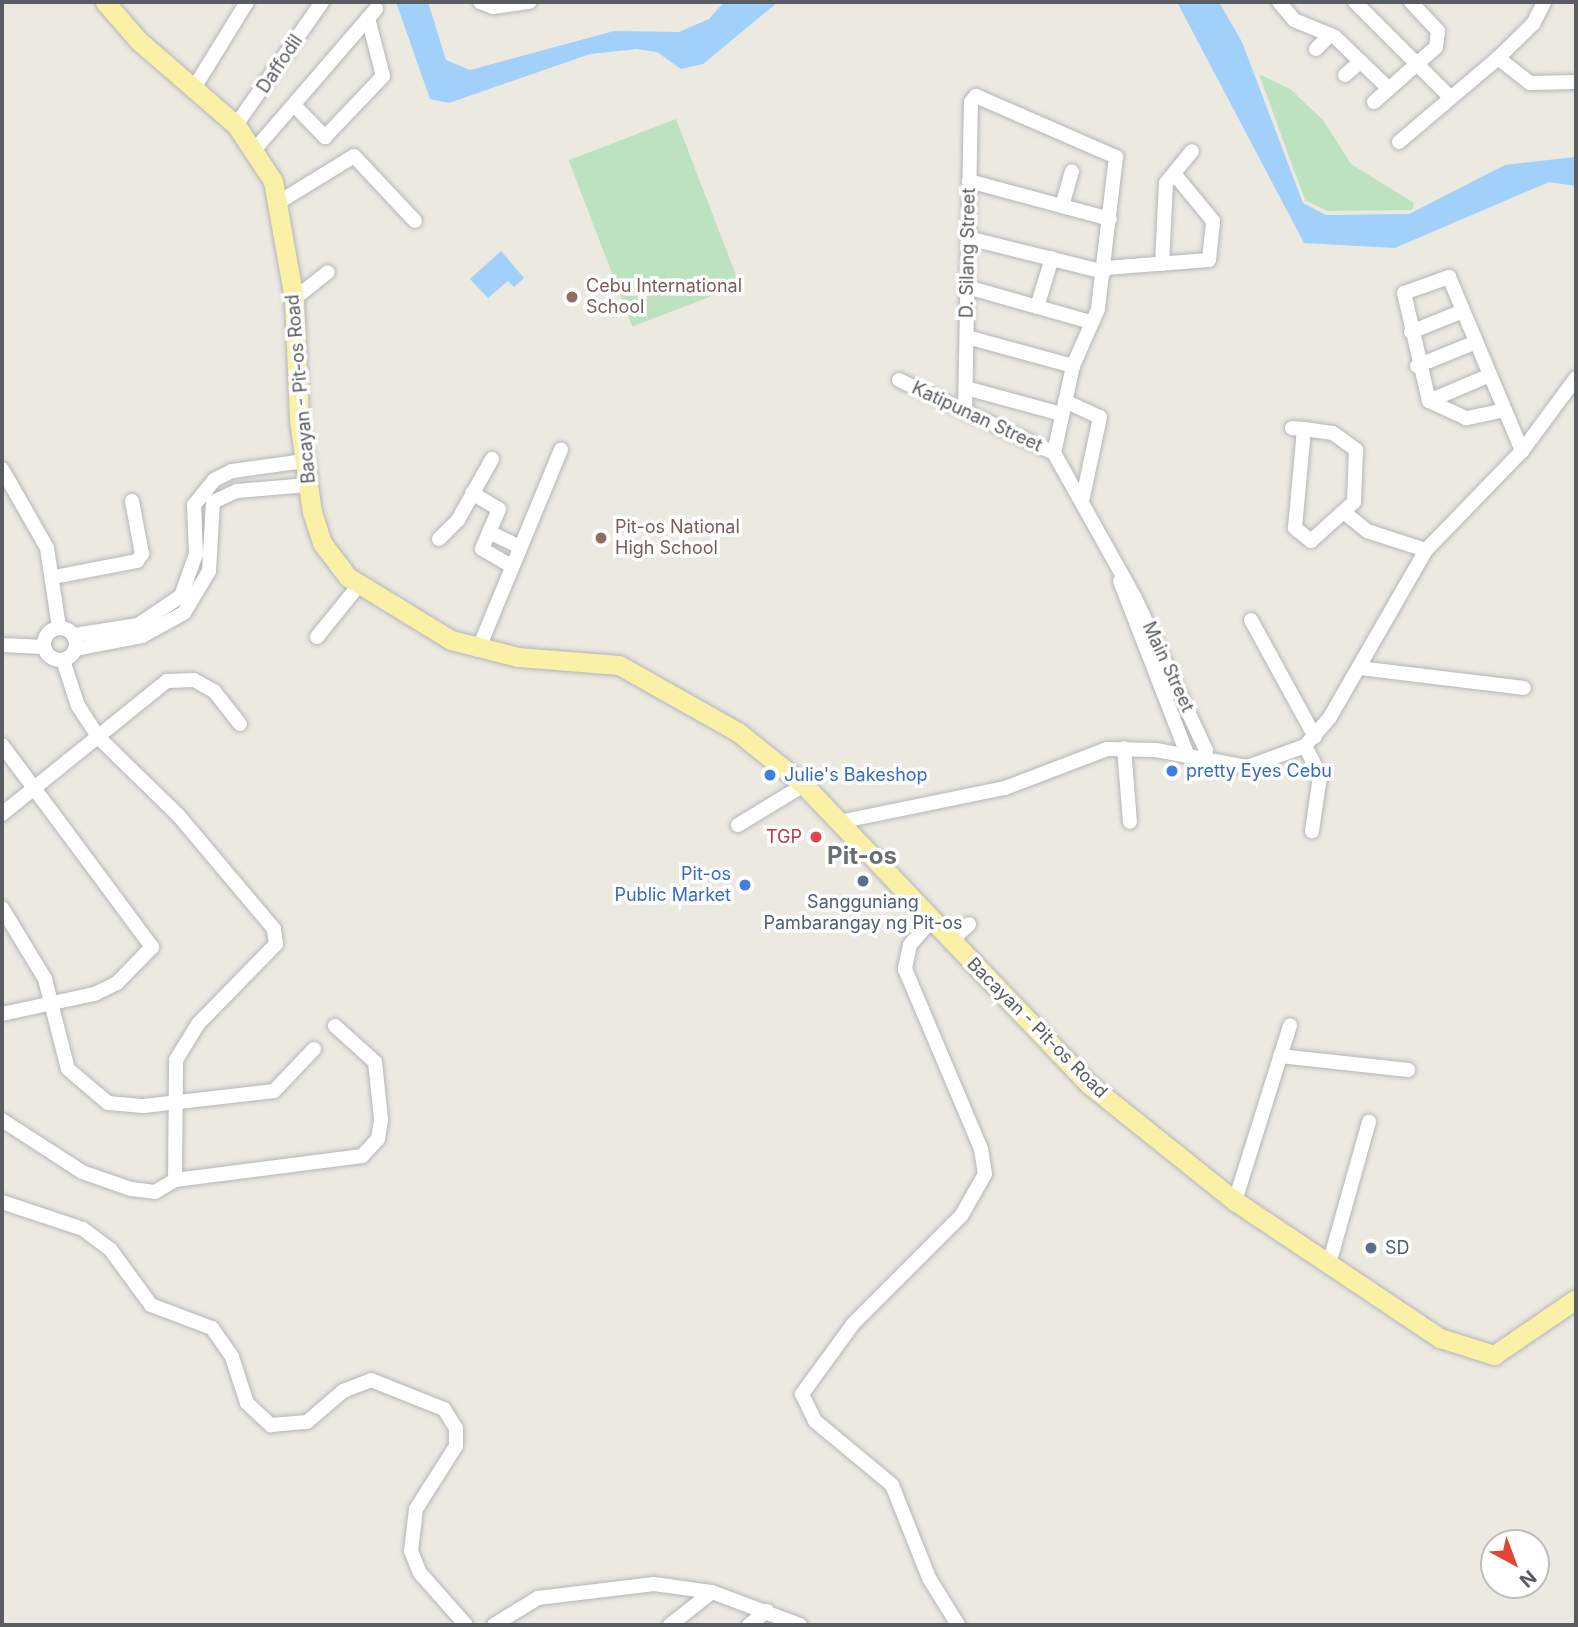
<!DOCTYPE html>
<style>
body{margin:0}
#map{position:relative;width:1578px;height:1627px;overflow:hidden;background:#ebe9e0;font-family:Inter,sans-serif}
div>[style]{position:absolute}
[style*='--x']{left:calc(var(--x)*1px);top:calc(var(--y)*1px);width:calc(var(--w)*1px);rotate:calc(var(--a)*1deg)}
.green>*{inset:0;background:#bde2bf;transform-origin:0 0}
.water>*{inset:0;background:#a1d0fa}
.roads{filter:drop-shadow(0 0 2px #b3b6ba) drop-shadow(0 0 2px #b3b6ba)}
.minor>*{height:14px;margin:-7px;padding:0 7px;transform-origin:7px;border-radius:7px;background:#fff}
.minor>.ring{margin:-7px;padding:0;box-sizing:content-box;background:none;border:14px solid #fff;border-radius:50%}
.major>*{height:19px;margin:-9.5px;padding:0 9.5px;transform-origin:9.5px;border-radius:9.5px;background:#faf0a6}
.dots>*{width:19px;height:19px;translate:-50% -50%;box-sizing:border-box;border:4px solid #fff;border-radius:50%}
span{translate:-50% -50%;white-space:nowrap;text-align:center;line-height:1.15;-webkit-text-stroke:7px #fff;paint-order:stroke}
.street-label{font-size:18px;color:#595c60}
.education-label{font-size:18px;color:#785e54}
.left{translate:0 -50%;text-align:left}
.shop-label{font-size:18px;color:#366cbe}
.right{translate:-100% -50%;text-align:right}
.health-label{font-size:18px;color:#be3a42}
.service-label{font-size:18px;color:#4e5e75}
.district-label{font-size:24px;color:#6a6e72;font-weight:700}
.frame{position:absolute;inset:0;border:4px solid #595c60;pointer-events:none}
.north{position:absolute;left:1480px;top:1529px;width:70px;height:70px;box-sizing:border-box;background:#fff;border:2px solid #bdbebf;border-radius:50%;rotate:139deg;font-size:19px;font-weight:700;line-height:28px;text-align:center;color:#595c60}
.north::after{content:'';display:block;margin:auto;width:24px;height:32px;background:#de4733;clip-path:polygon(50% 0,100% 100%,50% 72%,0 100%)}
</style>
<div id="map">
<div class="green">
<i style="clip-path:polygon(1259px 74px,1290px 89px,1323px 120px,1351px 164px,1414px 203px,1412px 210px,1327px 211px,1305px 200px)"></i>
<i style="left:676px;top:119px;width:178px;height:115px;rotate:69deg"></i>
</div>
<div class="water">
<i style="clip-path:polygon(396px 2px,428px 2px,446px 60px,470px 70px,614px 31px,679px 32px,709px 19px,724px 2px,778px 2px,703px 64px,681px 69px,657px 52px,637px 49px,590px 54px,449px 103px,430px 99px)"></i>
<i style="clip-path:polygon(1177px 2px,1219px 2px,1242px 42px,1303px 203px,1326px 215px,1409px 214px,1505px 165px,1575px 157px,1576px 186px,1549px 182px,1395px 248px,1304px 243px)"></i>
<i style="clip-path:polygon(501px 251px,524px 278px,514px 287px,508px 281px,488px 298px,470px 279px)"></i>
</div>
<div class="roads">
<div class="minor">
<i style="--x:480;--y:2;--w:14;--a:21"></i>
<i style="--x:493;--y:7;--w:37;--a:-8"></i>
<i style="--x:1279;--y:2;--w:23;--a:50"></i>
<i style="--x:1294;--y:20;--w:44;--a:22.5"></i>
<i style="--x:1335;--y:37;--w:74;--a:43.9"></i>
<i style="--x:1355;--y:2;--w:134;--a:45"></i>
<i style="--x:1316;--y:49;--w:20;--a:-45"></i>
<i style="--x:1498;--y:58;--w:41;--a:38"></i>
<i style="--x:1530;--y:83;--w:46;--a:-1.2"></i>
<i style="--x:1345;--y:75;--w:21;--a:-41"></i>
<i style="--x:194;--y:88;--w:101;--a:-58.4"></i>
<i style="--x:1374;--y:102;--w:83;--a:-41.6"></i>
<i style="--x:1436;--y:47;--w:16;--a:-83"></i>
<i style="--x:1438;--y:31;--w:40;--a:-133"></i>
<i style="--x:294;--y:105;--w:45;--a:45.9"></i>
<i style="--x:325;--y:137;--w:84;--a:-46.4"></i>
<i style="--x:383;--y:76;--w:60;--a:-104.5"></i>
<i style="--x:236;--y:125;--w:150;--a:-55"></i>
<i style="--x:1399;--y:142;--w:130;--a:-40.3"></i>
<i style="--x:1498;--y:58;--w:49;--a:-44.2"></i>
<i style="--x:1533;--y:24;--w:25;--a:-63"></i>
<i style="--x:256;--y:148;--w:184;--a:-49.2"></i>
<i style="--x:969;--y:181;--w:146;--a:15.1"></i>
<i style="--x:279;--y:202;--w:88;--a:-31.5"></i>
<i style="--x:354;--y:156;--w:89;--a:46.8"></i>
<i style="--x:1062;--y:206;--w:36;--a:-74"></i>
<i style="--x:968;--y:238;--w:140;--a:14"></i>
<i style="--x:1162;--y:264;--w:81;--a:-87.2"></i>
<i style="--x:1166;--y:183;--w:41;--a:-50.9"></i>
<i style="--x:1105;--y:268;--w:104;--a:-4.4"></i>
<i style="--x:1209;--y:260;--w:39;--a:-84"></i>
<i style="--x:1213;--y:221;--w:58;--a:-129.4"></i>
<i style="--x:967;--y:287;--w:129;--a:15.8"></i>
<i style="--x:294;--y:299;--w:43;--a:-38.5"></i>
<i style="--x:1037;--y:307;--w:51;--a:-73"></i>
<i style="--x:1411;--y:332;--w:56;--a:-22"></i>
<i style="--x:967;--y:337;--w:110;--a:15.3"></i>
<i style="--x:1417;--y:366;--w:64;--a:-22.1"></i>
<i style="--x:899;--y:380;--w:171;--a:25.2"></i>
<i style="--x:966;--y:388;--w:98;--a:15.3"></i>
<i style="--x:1065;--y:401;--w:38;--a:25"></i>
<i style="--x:1100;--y:417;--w:87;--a:102"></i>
<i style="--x:1429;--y:401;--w:66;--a:-23.1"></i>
<i style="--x:1505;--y:410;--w:40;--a:168"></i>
<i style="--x:1466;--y:418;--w:41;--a:-155.3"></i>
<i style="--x:1429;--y:401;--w:111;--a:-103"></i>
<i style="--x:1404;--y:293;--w:48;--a:-19.6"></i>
<i style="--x:1449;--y:277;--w:189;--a:67.2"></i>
<i style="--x:965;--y:412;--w:310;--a:-88.9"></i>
<i style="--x:971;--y:102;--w:8;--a:-50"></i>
<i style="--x:976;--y:96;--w:153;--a:23.5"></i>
<i style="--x:1116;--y:157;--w:153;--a:96.8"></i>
<i style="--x:1098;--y:309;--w:62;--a:113.7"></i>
<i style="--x:1073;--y:366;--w:89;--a:102.3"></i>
<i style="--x:1292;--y:428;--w:12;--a:5"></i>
<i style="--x:1304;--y:429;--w:29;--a:8"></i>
<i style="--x:1333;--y:433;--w:29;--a:36"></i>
<i style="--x:1356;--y:450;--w:52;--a:92.2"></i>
<i style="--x:1354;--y:502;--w:58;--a:137.8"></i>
<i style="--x:1311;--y:541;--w:21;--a:-141"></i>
<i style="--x:1295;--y:528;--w:99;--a:-84.8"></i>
<i style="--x:1054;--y:453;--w:166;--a:60.8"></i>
<i style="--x:1135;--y:598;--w:168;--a:65"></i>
<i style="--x:1206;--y:750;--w:10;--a:101"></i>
<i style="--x:2;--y:469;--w:91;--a:60.3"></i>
<i style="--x:47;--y:548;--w:80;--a:81.4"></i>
<i style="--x:472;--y:493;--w:31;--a:31"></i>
<i style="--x:499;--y:509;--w:43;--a:113"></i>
<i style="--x:482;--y:549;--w:32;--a:30"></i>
<i style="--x:1345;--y:513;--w:28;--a:39"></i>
<i style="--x:1367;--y:531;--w:62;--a:17.9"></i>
<i style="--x:489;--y:532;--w:32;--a:26"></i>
<i style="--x:439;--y:539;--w:27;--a:-45"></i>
<i style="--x:458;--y:520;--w:70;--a:-60.9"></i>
<i style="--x:54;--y:577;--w:85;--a:-10.9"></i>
<i style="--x:137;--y:561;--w:9;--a:-54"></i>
<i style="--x:142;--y:554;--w:54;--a:-100.7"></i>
<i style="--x:1120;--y:581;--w:188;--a:68.8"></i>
<i style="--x:1251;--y:620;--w:133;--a:61.3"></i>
<i class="ring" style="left:44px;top:628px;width:18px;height:18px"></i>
<i style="--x:74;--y:635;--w:65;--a:-8.9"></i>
<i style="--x:138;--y:625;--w:52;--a:-34"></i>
<i style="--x:181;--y:596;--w:45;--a:-70.3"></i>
<i style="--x:196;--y:554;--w:49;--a:-92.3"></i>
<i style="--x:194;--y:505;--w:32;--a:-51"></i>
<i style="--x:214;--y:480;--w:20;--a:-27"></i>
<i style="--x:232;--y:471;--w:73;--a:-7.9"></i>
<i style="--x:317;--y:637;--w:67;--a:-51.1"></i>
<i style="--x:2;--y:645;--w:42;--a:2.7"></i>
<i style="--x:76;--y:649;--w:67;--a:-11.1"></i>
<i style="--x:142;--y:636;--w:48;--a:-28.7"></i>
<i style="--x:184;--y:613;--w:49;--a:-59.2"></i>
<i style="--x:209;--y:571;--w:69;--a:-86.7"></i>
<i style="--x:213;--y:502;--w:26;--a:-25"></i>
<i style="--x:237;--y:491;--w:71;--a:-4.8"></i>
<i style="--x:478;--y:650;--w:217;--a:-67.5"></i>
<i style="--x:1359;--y:668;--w:166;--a:6.9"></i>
<i style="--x:2;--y:745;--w:252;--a:53.4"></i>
<i style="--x:152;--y:947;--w:50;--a:134.2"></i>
<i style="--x:117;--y:983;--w:25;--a:154"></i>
<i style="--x:94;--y:994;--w:94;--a:167.7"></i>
<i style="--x:1305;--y:746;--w:34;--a:63"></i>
<i style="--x:1320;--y:776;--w:56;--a:98.3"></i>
<i style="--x:1124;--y:748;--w:74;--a:85.4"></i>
<i style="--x:2;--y:814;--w:212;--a:-38.9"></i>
<i style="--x:167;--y:681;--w:27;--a:-2"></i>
<i style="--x:194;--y:680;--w:23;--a:29"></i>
<i style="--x:214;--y:691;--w:42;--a:51.8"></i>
<i style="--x:839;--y:822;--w:169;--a:-11.6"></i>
<i style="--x:1005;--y:788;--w:109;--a:-20.9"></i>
<i style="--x:1107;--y:749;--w:49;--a:1.2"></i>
<i style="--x:1156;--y:750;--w:93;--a:10.6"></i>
<i style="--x:1247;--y:767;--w:62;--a:-19.9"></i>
<i style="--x:1305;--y:746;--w:38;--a:-49"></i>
<i style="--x:1330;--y:717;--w:193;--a:-60.1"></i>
<i style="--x:1426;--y:550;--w:138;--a:-45.9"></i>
<i style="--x:1522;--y:451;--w:91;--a:-53.5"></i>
<i style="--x:738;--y:825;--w:77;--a:-31.2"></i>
<i style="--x:2;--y:908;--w:83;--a:58.8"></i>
<i style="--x:45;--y:979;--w:93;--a:75.7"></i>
<i style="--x:68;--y:1069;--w:52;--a:40.4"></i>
<i style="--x:108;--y:1103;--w:36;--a:5"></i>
<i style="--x:144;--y:1106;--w:131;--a:-6.6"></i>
<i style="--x:274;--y:1091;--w:58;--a:-46.4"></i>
<i style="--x:929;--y:923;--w:29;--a:131"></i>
<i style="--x:910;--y:945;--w:25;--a:102"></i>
<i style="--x:905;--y:969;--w:195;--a:67.1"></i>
<i style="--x:981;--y:1149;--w:25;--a:81"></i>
<i style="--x:985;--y:1174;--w:48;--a:119.7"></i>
<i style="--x:961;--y:1216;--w:153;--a:135"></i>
<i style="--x:853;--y:1324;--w:87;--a:126.1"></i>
<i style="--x:802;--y:1394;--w:30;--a:64"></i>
<i style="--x:815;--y:1421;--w:100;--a:39.7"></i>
<i style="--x:892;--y:1485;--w:100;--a:68.3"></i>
<i style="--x:929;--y:1578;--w:55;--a:58.3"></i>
<i style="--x:950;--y:942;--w:26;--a:-43"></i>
<i style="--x:1280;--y:1056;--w:129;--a:6.2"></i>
<i style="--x:2;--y:1120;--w:95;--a:33"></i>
<i style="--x:82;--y:1172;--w:52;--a:19.1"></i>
<i style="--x:131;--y:1189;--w:24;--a:7"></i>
<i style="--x:155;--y:1192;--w:23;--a:-31"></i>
<i style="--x:175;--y:1180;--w:120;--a:-89.5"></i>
<i style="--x:176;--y:1060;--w:42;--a:-58.6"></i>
<i style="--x:198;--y:1024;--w:112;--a:-45.7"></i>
<i style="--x:276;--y:944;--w:15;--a:-98"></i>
<i style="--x:274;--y:929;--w:149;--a:-130.1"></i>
<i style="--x:178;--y:815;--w:110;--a:-135.7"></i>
<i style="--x:99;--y:738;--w:38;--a:-123"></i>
<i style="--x:78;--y:706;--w:48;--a:-108.1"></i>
<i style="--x:175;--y:1180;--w:189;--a:-7.3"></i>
<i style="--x:362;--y:1156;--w:23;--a:-47"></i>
<i style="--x:378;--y:1139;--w:20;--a:-81"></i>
<i style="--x:381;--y:1119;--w:57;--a:-96"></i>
<i style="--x:375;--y:1062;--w:54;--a:-138"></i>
<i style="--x:1235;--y:1201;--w:184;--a:-72.6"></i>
<i style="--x:2;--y:1202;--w:85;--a:18.4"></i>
<i style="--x:83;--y:1229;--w:34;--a:37"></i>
<i style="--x:110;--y:1249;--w:69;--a:53.8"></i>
<i style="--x:151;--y:1305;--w:65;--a:20.7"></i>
<i style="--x:212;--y:1328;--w:35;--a:55"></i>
<i style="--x:232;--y:1357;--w:48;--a:71.9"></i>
<i style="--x:247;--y:1403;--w:33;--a:43"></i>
<i style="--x:271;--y:1425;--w:36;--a:-5"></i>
<i style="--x:307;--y:1422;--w:48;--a:-40.7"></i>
<i style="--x:343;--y:1391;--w:30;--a:-21"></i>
<i style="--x:371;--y:1380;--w:79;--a:21.7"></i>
<i style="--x:444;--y:1409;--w:22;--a:58"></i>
<i style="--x:456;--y:1428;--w:18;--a:90"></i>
<i style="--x:456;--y:1446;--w:75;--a:122.4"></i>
<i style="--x:416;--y:1509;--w:42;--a:96.8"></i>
<i style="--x:411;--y:1551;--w:24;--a:68"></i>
<i style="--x:420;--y:1573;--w:69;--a:48.5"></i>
<i style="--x:1329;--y:1264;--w:148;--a:-74.3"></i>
<i style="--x:494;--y:1625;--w:52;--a:-31.5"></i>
<i style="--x:538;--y:1598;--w:117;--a:-6.9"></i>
<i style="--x:654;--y:1584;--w:59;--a:7.9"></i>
<i style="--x:712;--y:1592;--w:94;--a:20.6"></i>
<i style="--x:670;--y:1625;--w:53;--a:-38.2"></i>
<i style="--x:749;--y:1625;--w:23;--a:-38"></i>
</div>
<div class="major">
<i style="--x:105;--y:2;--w:52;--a:48.9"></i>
<i style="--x:139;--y:41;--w:128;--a:40.9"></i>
<i style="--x:236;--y:125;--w:67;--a:56.5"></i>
<i style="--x:273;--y:181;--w:120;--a:79.9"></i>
<i style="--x:294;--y:299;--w:121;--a:87.6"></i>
<i style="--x:299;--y:420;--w:93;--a:82"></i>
<i style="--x:312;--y:512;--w:33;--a:72"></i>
<i style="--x:322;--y:543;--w:43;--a:52.6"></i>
<i style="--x:348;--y:577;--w:121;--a:31.5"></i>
<i style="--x:451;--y:640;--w:69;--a:14.2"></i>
<i style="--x:518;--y:657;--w:101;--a:4.5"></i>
<i style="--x:619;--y:665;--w:137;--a:29.4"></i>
<i style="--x:738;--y:732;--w:85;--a:38.8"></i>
<i style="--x:804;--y:785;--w:414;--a:46.4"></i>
<i style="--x:1090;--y:1085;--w:186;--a:38.7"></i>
<i style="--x:1235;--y:1201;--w:247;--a:33.8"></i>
<i style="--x:1440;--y:1338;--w:57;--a:17.5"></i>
<i style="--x:1494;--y:1355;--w:99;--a:-34.3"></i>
</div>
</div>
<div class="dots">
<i style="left:572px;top:297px;background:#8d6e63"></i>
<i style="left:601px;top:538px;background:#8d6e63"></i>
<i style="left:1172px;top:771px;background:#3f7fe0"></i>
<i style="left:770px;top:775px;background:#3f7fe0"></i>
<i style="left:816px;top:837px;background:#e0444e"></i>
<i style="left:863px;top:881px;background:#5c6f8a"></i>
<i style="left:745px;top:885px;background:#3f7fe0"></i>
<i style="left:1371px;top:1248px;background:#5c6f8a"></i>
</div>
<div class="street-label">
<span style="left:280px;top:64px;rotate:-56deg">Daffodil</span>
<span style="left:968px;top:253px;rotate:-89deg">D. Silang Street</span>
<span style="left:301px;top:389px;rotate:-95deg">Bacayan - Pit-os Road</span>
<span style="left:977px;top:417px;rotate:25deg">Katipunan Street</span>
<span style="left:1168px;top:667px;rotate:65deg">Main Street</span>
<span style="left:1037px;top:1028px;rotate:45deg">Bacayan - Pit-os Road</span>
</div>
<div class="education-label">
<span class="left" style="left:586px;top:297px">Cebu International<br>School</span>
<span class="left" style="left:615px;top:538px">Pit-os National<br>High School</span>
</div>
<div class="shop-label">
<span class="left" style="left:1186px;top:771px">pretty Eyes Cebu</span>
<span class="left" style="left:784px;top:775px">Julie's Bakeshop</span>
<span class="right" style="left:731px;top:885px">Pit-os<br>Public Market</span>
</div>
<div class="health-label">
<span class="right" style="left:802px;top:837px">TGP</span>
</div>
<div class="service-label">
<span style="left:863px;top:913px">Sangguniang<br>Pambarangay ng Pit-os</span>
<span class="left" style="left:1385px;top:1248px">SD</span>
</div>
<div class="district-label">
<span style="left:862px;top:856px">Pit-os</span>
</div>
<div class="frame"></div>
<div class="north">N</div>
</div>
